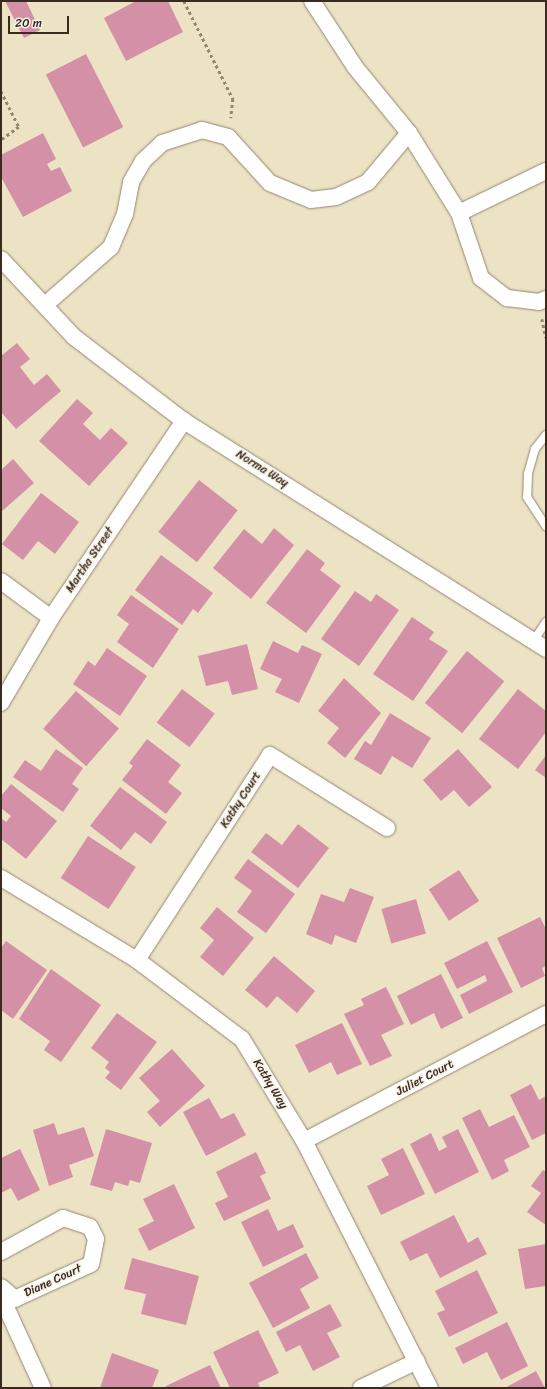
<!DOCTYPE html>
<style>
body{margin:0}
#map{position:relative;width:547px;height:1389px;overflow:hidden;background:#ece3c5;font-family:Sriracha,sans-serif}
div>[style]{position:absolute}
[style*='--x']{left:calc(var(--x)*1px);top:calc(var(--y)*1px);width:calc(var(--w)*1px);rotate:calc(var(--a)*1deg)}
.building>*{inset:0;background:#d490a6;transform-origin:0 0}
.path>*{height:2.5px;margin-top:-1.25px;transform-origin:0;background:repeating-linear-gradient(90deg,#948672 0 3px,transparent 0 6px)}
.roads{filter:drop-shadow(0 0 1px #948672) drop-shadow(0 0 1px #948672)}
.lane>*{height:8px;margin:-4px;padding:0 4px;transform-origin:4px;border-radius:4px;background:#fff}
.street>*{height:16px;margin:-8px;padding:0 8px;transform-origin:8px;border-radius:8px;background:#fff}
span{translate:-50% -50%;white-space:nowrap;text-align:center;line-height:1.15;-webkit-text-stroke:3.5px #f7f3e8;paint-order:stroke}
.street-label{font-size:12px;color:#3b2a1e}
.frame{position:absolute;inset:0;border:2px solid #3b2a1e;pointer-events:none}
.scale{position:absolute;left:8px;top:16px;width:61px;height:18px;box-sizing:border-box;border:2px solid #3b2a1e;border-top:0;padding-left:5px;font-size:12px;line-height:14px;white-space:nowrap;color:#3b2a1e;-webkit-text-stroke:3px #f7f3e8;paint-order:stroke}
</style>
<div id="map">
<div class="building">
<i style="clip-path:polygon(5px 1px,26px 1px,40px 30px,24px 38px)"></i>
<i style="clip-path:polygon(136px 1px,168px 1px,183px 32px,126px 61px,104px 18px)"></i>
<i style="left:86px;top:54px;width:82px;height:45px;rotate:63deg"></i>
<i style="clip-path:polygon(43px 133px,56px 159px,47px 164px,51px 171px,60px 167px,72px 191px,23px 217px,1px 177px,1px 155px)"></i>
<i style="clip-path:polygon(17px 343px,30px 359px,20px 367px,34px 385px,47px 374px,61px 391px,16px 429px,1px 412px,1px 356px)"></i>
<i style="clip-path:polygon(77px 399px,93px 413px,83px 424px,100px 440px,111px 428px,128px 443px,89px 486px,39px 441px)"></i>
<i style="clip-path:polygon(13px 459px,34px 483px,1px 512px,1px 470px)"></i>
<i style="left:199px;top:480px;width:49px;height:66px;rotate:38deg"></i>
<i style="clip-path:polygon(41px 493px,79px 522px,55px 554px,38px 541px,23px 560px,2px 544px)"></i>
<i style="clip-path:polygon(274px 528px,294px 545px,251px 599px,213px 568px,244px 529px,262px 544px)"></i>
<i style="clip-path:polygon(307px 549px,325px 563px,320px 570px,341px 586px,306px 633px,266px 603px)"></i>
<i style="clip-path:polygon(161px 555px,213px 593px,198px 613px,193px 609px,182px 625px,135px 590px)"></i>
<i style="clip-path:polygon(355px 591px,371px 602px,376px 594px,399px 610px,359px 666px,321px 639px)"></i>
<i style="clip-path:polygon(131px 595px,179px 629px,153px 668px,117px 642px,129px 624px,117px 615px)"></i>
<i style="clip-path:polygon(412px 617px,434px 632px,429px 639px,448px 651px,413px 701px,373px 674px)"></i>
<i style="clip-path:polygon(273px 641px,298px 653px,302px 645px,322px 654px,299px 703px,275px 692px,282px 679px,260px 669px)"></i>
<i style="clip-path:polygon(247px 644px,258px 689px,232px 695px,228px 681px,206px 686px,198px 656px)"></i>
<i style="clip-path:polygon(107px 648px,147px 676px,120px 716px,73px 684px,88px 661px,95px 666px)"></i>
<i style="left:467px;top:651px;width:48px;height:67px;rotate:39deg"></i>
<i style="clip-path:polygon(344px 678px,381px 713px,345px 758px,327px 743px,339px 728px,318px 711px)"></i>
<i style="left:182px;top:689px;width:41px;height:42px;rotate:37deg"></i>
<i style="clip-path:polygon(518px 689px,546px 711px,546px 732px,518px 769px,479px 739px)"></i>
<i style="left:76px;top:691px;width:57px;height:50px;rotate:41deg"></i>
<i style="clip-path:polygon(390px 713px,431px 738px,412px 768px,392px 756px,381px 775px,354px 759px,365px 741px,371px 745px)"></i>
<i style="clip-path:polygon(147px 739px,181px 765px,168px 782px,182px 793px,166px 814px,122px 780px,133px 766px,129px 763px)"></i>
<i style="clip-path:polygon(56px 749px,83px 768px,72px 784px,79px 789px,63px 812px,13px 777px,25px 760px,41px 771px)"></i>
<i style="clip-path:polygon(458px 749px,492px 787px,469px 807px,454px 790px,441px 801px,423px 780px)"></i>
<i style="clip-path:polygon(546px 755px,546px 778px,535px 770px)"></i>
<i style="clip-path:polygon(11px 784px,57px 821px,26px 859px,1px 839px,1px 818px,6px 822px,11px 816px,1px 808px,1px 796px)"></i>
<i style="clip-path:polygon(120px 787px,167px 822px,151px 844px,135px 832px,121px 850px,90px 826px)"></i>
<i style="clip-path:polygon(298px 824px,329px 848px,298px 888px,251px 852px,266px 833px,282px 845px)"></i>
<i style="left:88px;top:836px;width:57px;height:50px;rotate:33deg"></i>
<i style="clip-path:polygon(248px 859px,295px 894px,266px 933px,237px 912px,252px 891px,234px 878px)"></i>
<i style="left:459px;top:870px;width:37px;height:36px;rotate:57deg"></i>
<i style="clip-path:polygon(350px 888px,374px 897px,356px 943px,335px 935px,332px 945px,306px 934px,321px 894px,344px 902px)"></i>
<i style="left:416px;top:899px;width:36px;height:36px;rotate:74deg"></i>
<i style="clip-path:polygon(217px 907px,254px 938px,223px 976px,200px 957px,214px 940px,200px 928px)"></i>
<i style="clip-path:polygon(540px 917px,546px 929px,546px 966px,542px 968px,545px 976px,521px 988px,497px 938px)"></i>
<i style="clip-path:polygon(6px 941px,47px 970px,13px 1019px,1px 1010px,1px 948px)"></i>
<i style="clip-path:polygon(487px 941px,513px 992px,469px 1014px,460px 995px,487px 981px,485px 975px,457px 989px,444px 963px)"></i>
<i style="clip-path:polygon(274px 956px,315px 991px,297px 1013px,277px 996px,267px 1008px,245px 990px)"></i>
<i style="clip-path:polygon(51px 969px,101px 1005px,61px 1062px,44px 1050px,50px 1041px,19px 1019px)"></i>
<i style="clip-path:polygon(441px 974px,463px 1018px,441px 1029px,434px 1013px,411px 1025px,397px 996px)"></i>
<i style="clip-path:polygon(386px 987px,404px 1024px,381px 1035px,392px 1056px,370px 1066px,344px 1014px,364px 1005px,361px 999px)"></i>
<i style="clip-path:polygon(117px 1013px,157px 1042px,121px 1090px,105px 1078px,110px 1072px,105px 1068px,109px 1062px,91px 1048px)"></i>
<i style="clip-path:polygon(342px 1023px,362px 1064px,337px 1075px,331px 1062px,309px 1073px,295px 1045px)"></i>
<i style="clip-path:polygon(172px 1049px,205px 1086px,160px 1127px,147px 1112px,160px 1101px,139px 1078px)"></i>
<i style="clip-path:polygon(531px 1084px,539px 1100px,546px 1096px,546px 1133px,532px 1140px,510px 1095px)"></i>
<i style="clip-path:polygon(209px 1098px,221px 1119px,234px 1113px,246px 1135px,206px 1156px,183px 1112px)"></i>
<i style="clip-path:polygon(480px 1109px,489px 1127px,514px 1115px,530px 1147px,504px 1160px,509px 1171px,492px 1180px,462px 1118px)"></i>
<i style="clip-path:polygon(54px 1123px,58px 1135px,84px 1127px,94px 1156px,69px 1165px,73px 1177px,49px 1186px,33px 1130px)"></i>
<i style="clip-path:polygon(106px 1129px,152px 1143px,140px 1183px,130px 1180px,128px 1186px,115px 1182px,112px 1191px,90px 1185px)"></i>
<i style="clip-path:polygon(458px 1129px,479px 1172px,435px 1194px,410px 1144px,431px 1133px,439px 1151px,447px 1147px,442px 1137px)"></i>
<i style="clip-path:polygon(403px 1148px,425px 1194px,381px 1215px,367px 1186px,389px 1175px,381px 1159px)"></i>
<i style="clip-path:polygon(20px 1149px,40px 1190px,18px 1201px,11px 1188px,1px 1193px,1px 1158px)"></i>
<i style="clip-path:polygon(256px 1152px,266px 1173px,260px 1176px,271px 1199px,224px 1221px,215px 1203px,228px 1197px,216px 1172px)"></i>
<i style="clip-path:polygon(543px 1170px,546px 1172px,546px 1225px,527px 1212px,541px 1193px,531px 1186px)"></i>
<i style="clip-path:polygon(174px 1184px,195px 1228px,149px 1251px,138px 1229px,154px 1221px,143px 1199px)"></i>
<i style="clip-path:polygon(268px 1209px,278px 1231px,293px 1224px,304px 1247px,263px 1267px,241px 1222px)"></i>
<i style="clip-path:polygon(454px 1215px,468px 1243px,478px 1237px,487px 1254px,440px 1278px,427px 1253px,410px 1261px,400px 1242px)"></i>
<i style="clip-path:polygon(546px 1244px,546px 1286px,525px 1289px,518px 1249px)"></i>
<i style="clip-path:polygon(306px 1253px,319px 1278px,300px 1289px,310px 1308px,273px 1328px,249px 1283px)"></i>
<i style="clip-path:polygon(132px 1258px,199px 1276px,186px 1325px,141px 1314px,146px 1294px,124px 1289px)"></i>
<i style="clip-path:polygon(477px 1270px,498px 1313px,449px 1337px,437px 1313px,445px 1310px,435px 1291px)"></i>
<i style="clip-path:polygon(330px 1304px,342px 1326px,327px 1333px,340px 1357px,313px 1371px,300px 1345px,286px 1352px,276px 1332px)"></i>
<i style="clip-path:polygon(507px 1322px,528px 1366px,501px 1380px,487px 1352px,463px 1364px,455px 1348px)"></i>
<i style="clip-path:polygon(258px 1330px,279px 1373px,258px 1383px,260px 1388px,230px 1388px,213px 1352px)"></i>
<i style="clip-path:polygon(112px 1353px,159px 1370px,152px 1388px,100px 1388px)"></i>
<i style="clip-path:polygon(210px 1365px,221px 1388px,166px 1388px,166px 1386px)"></i>
<i style="clip-path:polygon(536px 1371px,545px 1388px,505px 1388px)"></i>
</div>
<div class="path">
<i style="--x:184;--y:1;--w:110;--a:63.4"></i>
<i style="--x:233;--y:99;--w:19;--a:96"></i>
<i style="--x:1;--y:91;--w:40;--a:63.4"></i>
<i style="--x:19;--y:127;--w:22;--a:144"></i>
<i style="--x:542;--y:319;--w:19;--a:78"></i>
</div>
<div class="roads">
<div class="lane">
<i style="--x:546;--y:435;--w:18;--a:128"></i>
<i style="--x:535;--y:449;--w:26;--a:106"></i>
<i style="--x:528;--y:474;--w:23;--a:92"></i>
<i style="--x:527;--y:497;--w:35;--a:57"></i>
<i style="--x:534;--y:640;--w:22;--a:-56"></i>
</div>
<div class="street">
<i style="--x:312;--y:1;--w:79;--a:56.9"></i>
<i style="--x:355;--y:67;--w:85;--a:50.7"></i>
<i style="--x:409;--y:133;--w:94;--a:58"></i>
<i style="--x:459;--y:213;--w:69;--a:71.3"></i>
<i style="--x:481;--y:278;--w:33;--a:38"></i>
<i style="--x:507;--y:298;--w:32;--a:7"></i>
<i style="--x:539;--y:302;--w:8;--a:-23"></i>
<i style="--x:459;--y:213;--w:97;--a:-25.8"></i>
<i style="--x:1;--y:259;--w:107;--a:46.9"></i>
<i style="--x:74;--y:337;--w:138;--a:37.4"></i>
<i style="--x:184;--y:421;--w:428;--a:32.2"></i>
<i style="--x:45;--y:305;--w:88;--a:-41.3"></i>
<i style="--x:111;--y:247;--w:36;--a:-67"></i>
<i style="--x:125;--y:214;--w:33;--a:-79"></i>
<i style="--x:131;--y:182;--w:24;--a:-60"></i>
<i style="--x:143;--y:161;--w:26;--a:-43"></i>
<i style="--x:162;--y:143;--w:42;--a:-18"></i>
<i style="--x:202;--y:130;--w:27;--a:15"></i>
<i style="--x:228;--y:137;--w:62;--a:47.6"></i>
<i style="--x:270;--y:183;--w:44;--a:22.5"></i>
<i style="--x:311;--y:200;--w:25;--a:-7"></i>
<i style="--x:336;--y:197;--w:35;--a:-25"></i>
<i style="--x:368;--y:182;--w:64;--a:-50.1"></i>
<i style="--x:1;--y:581;--w:62;--a:36.5"></i>
<i style="--x:1;--y:703;--w:99;--a:-59.5"></i>
<i style="--x:51;--y:618;--w:238;--a:-56"></i>
<i style="--x:1;--y:878;--w:159;--a:31.1"></i>
<i style="--x:137;--y:960;--w:131;--a:37"></i>
<i style="--x:242;--y:1039;--w:119;--a:58.7"></i>
<i style="--x:304;--y:1141;--w:277;--a:63"></i>
<i style="--x:137;--y:960;--w:244;--a:-57"></i>
<i style="--x:270;--y:755;--w:138;--a:32"></i>
<i style="--x:304;--y:1141;--w:273;--a:-27.7"></i>
<i style="--x:1;--y:1252;--w:71;--a:-28.7"></i>
<i style="--x:63;--y:1218;--w:28;--a:18"></i>
<i style="--x:90;--y:1227;--w:13;--a:63"></i>
<i style="--x:96;--y:1239;--w:25;--a:101"></i>
<i style="--x:91;--y:1264;--w:84;--a:155.3"></i>
<i style="--x:15;--y:1299;--w:18;--a:-139"></i>
<i style="--x:1;--y:1296;--w:101;--a:65.5"></i>
<i style="--x:361;--y:1388;--w:62;--a:-25.7"></i>
</div>
</div>
<div class="street-label">
<span style="left:262px;top:469px;rotate:32deg">Norma Way</span>
<span style="left:90px;top:560px;rotate:-56deg">Martha Street</span>
<span style="left:241px;top:800px;rotate:-57deg">Kathy Court</span>
<span style="left:425px;top:1078px;rotate:-28deg">Juliet Court</span>
<span style="left:270px;top:1084px;rotate:59deg">Kathy Way</span>
<span style="left:53px;top:1281px;rotate:-25deg">Diane Court</span>
</div>
<div class="frame"></div>
<div class="scale">20 m</div>
</div>
